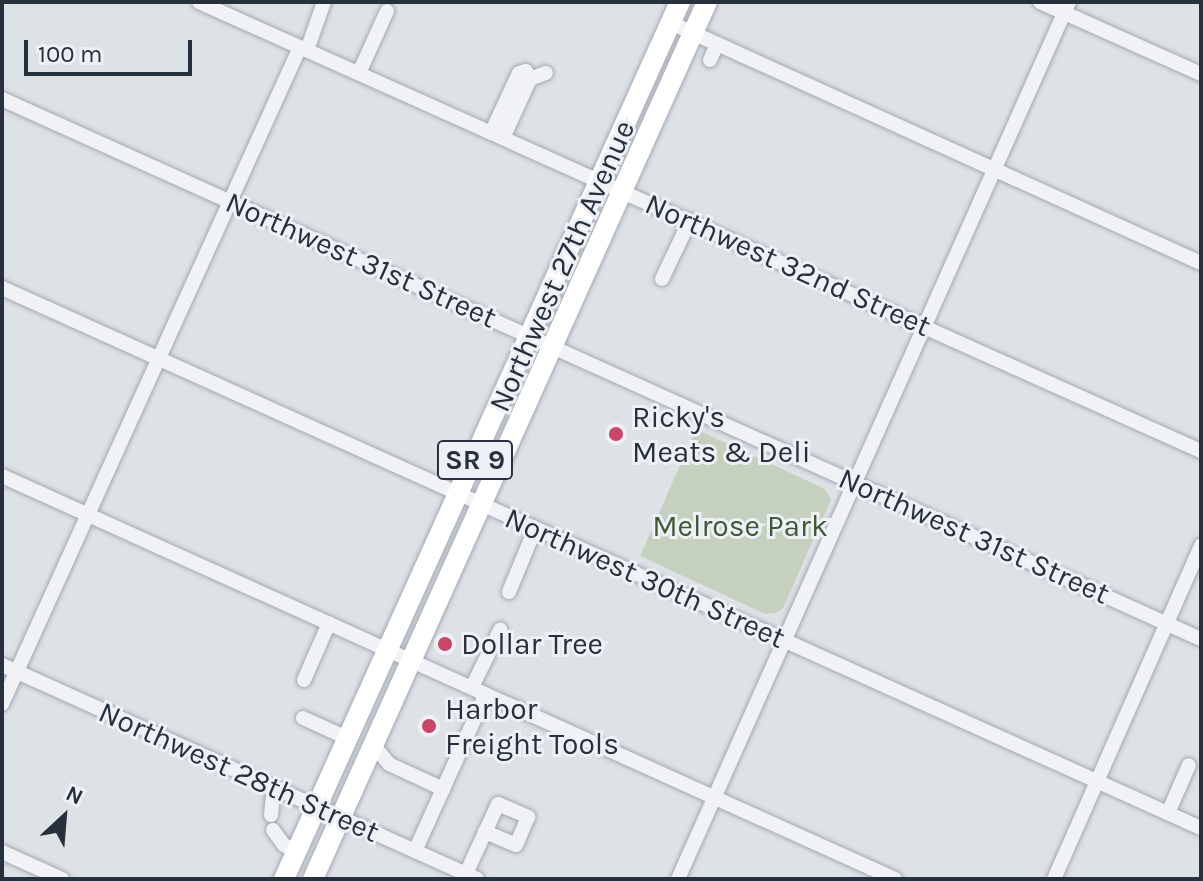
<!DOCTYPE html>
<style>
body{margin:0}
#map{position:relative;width:1203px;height:881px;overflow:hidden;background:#dde2e7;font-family:Karla,sans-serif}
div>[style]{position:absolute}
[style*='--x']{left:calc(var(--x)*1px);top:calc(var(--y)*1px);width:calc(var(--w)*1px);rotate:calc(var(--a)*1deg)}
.green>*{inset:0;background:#c5d0bf}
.roads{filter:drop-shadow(0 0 2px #a3a9b1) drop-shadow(0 0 2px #a3a9b1)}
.minor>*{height:14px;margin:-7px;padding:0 7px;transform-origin:7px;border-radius:7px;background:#f0f2f5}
.highway>*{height:20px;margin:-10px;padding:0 10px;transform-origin:10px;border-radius:10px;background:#fff}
.dots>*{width:22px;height:22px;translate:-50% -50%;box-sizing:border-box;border:4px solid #edf1f5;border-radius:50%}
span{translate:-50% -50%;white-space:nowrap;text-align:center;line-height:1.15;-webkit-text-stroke:6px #edf1f5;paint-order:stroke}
.shield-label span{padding:2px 6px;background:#edf1f5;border:2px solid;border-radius:6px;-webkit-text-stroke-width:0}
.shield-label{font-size:28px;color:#27313d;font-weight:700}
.street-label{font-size:30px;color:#27313d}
.poi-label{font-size:30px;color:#27313d}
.left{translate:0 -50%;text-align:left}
.park-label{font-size:30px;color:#3f5835}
.frame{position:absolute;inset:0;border:4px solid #27313d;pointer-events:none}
.north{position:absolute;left:24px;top:777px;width:80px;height:80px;-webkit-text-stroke:6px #edf1f5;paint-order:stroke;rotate:26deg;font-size:22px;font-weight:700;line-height:32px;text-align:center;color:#27313d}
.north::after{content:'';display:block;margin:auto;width:28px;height:36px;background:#27313d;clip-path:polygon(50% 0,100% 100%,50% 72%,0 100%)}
.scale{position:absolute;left:24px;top:40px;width:168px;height:36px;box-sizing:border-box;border:4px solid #27313d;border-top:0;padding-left:10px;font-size:24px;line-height:28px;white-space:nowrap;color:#27313d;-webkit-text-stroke:6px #edf1f5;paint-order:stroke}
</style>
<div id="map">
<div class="green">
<i style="clip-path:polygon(696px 429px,825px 489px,831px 500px,783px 608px,776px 613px,765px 614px,640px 556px)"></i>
</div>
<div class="roads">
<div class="minor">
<i style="--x:199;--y:2;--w:1098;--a:24.14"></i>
<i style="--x:1040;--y:2;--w:176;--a:24.1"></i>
<i style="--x:671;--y:23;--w:582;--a:24.36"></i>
<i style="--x:307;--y:50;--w:51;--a:-70.5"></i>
<i style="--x:710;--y:60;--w:17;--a:-66"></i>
<i style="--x:359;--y:73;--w:68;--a:-65.7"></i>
<i style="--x:2;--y:99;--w:1315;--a:24.25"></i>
<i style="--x:491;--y:133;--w:66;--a:-65"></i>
<i style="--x:519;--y:73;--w:7;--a:-16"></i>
<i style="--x:526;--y:71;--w:9;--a:63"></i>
<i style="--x:503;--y:138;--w:65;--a:-65.4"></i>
<i style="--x:530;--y:79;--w:17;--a:-21"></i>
<i style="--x:662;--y:279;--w:65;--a:-64.6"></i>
<i style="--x:2;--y:288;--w:1315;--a:24.25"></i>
<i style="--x:2;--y:476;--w:980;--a:24.29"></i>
<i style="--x:509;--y:592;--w:68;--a:-67.6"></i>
<i style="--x:2;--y:665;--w:521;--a:24.25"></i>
<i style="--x:304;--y:680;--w:62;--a:-66.3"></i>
<i style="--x:472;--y:687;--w:64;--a:-63.8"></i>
<i style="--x:2;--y:704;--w:721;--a:-65.6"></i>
<i style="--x:303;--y:718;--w:51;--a:24.5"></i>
<i style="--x:374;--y:746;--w:23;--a:50"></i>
<i style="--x:389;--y:764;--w:60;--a:24.8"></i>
<i style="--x:1168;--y:813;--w:52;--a:-66.4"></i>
<i style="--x:271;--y:815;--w:27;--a:-84"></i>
<i style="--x:273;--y:830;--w:19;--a:54"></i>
<i style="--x:284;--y:845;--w:15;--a:28"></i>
<i style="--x:415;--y:851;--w:172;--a:-65.7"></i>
<i style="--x:2;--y:852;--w:66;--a:24.2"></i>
<i style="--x:466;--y:874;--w:24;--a:-66"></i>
<i style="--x:476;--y:852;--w:53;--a:-65.4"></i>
<i style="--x:498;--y:804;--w:33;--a:23"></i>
<i style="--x:528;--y:817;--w:30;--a:113"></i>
<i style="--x:516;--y:845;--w:34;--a:-157"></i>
<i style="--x:678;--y:879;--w:960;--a:-65.97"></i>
<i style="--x:1054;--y:879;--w:365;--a:-66.2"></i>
</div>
<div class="highway">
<i style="--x:284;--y:879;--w:962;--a:-65.7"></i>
<i style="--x:313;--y:879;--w:961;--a:-65.81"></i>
</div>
</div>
<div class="dots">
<i style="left:616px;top:434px;background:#ca4567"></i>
<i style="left:445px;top:644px;background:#ca4567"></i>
<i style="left:429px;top:726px;background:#ca4567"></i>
</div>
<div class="shield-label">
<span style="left:475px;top:460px">SR 9</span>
</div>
<div class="street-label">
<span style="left:361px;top:260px;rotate:24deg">Northwest 31st Street</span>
<span style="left:788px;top:265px;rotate:24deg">Northwest 32nd Street</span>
<span style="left:562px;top:266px;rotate:-66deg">Northwest 27th Avenue</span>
<span style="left:974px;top:536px;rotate:24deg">Northwest 31st Street</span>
<span style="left:645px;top:578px;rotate:24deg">Northwest 30th Street</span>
<span style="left:239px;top:772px;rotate:24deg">Northwest 28th Street</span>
</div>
<div class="poi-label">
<span class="left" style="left:632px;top:434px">Ricky's<br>Meats &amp; Deli</span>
<span class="left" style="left:461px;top:644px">Dollar Tree</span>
<span class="left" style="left:445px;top:726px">Harbor<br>Freight Tools</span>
</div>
<div class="park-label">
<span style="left:740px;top:526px">Melrose Park</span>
</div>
<div class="frame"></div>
<div class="north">N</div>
<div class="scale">100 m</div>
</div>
